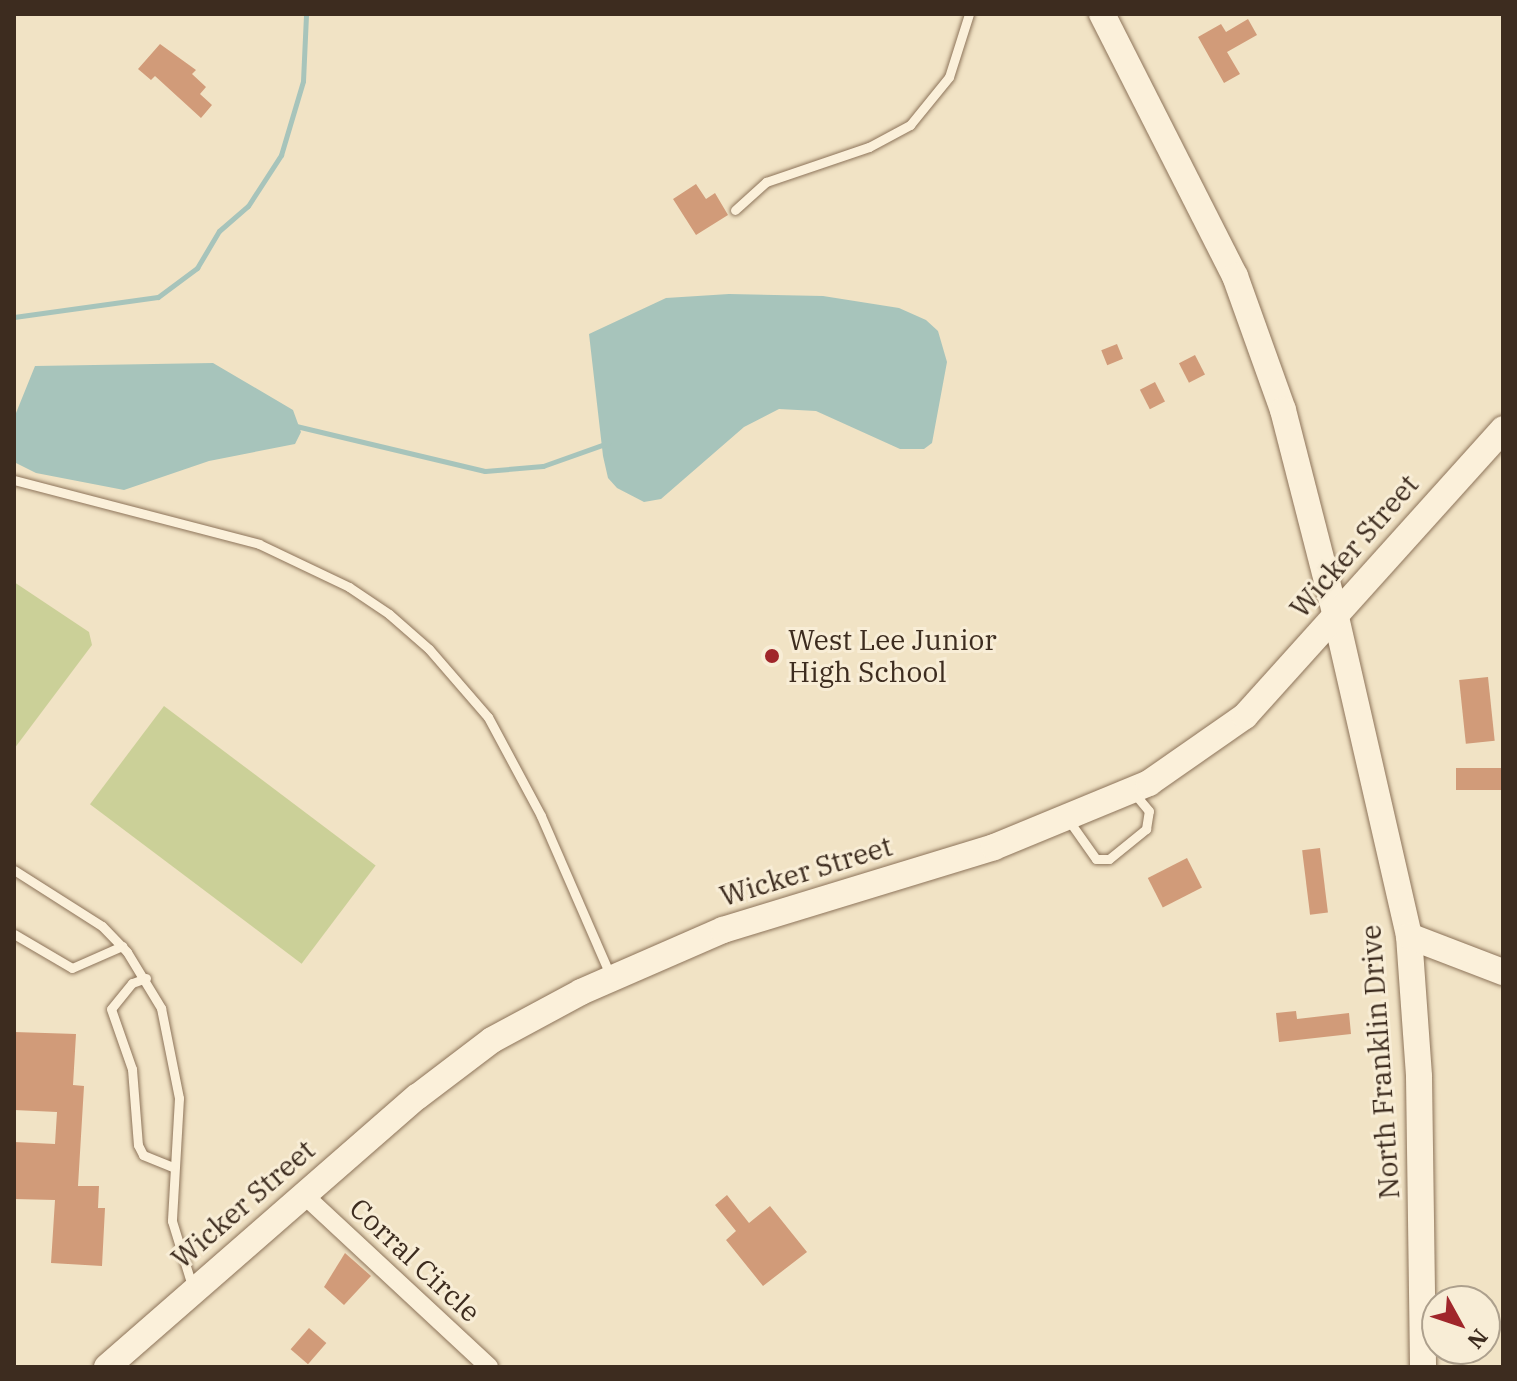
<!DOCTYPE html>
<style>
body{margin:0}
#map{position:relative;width:1517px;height:1381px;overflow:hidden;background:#f1e3c5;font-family:"IBM Plex Serif",serif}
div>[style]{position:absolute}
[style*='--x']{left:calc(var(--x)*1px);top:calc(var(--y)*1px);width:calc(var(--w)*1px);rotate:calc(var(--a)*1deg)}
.green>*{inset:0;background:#cbd098;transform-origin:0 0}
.water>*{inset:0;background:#a7c4bb}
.stream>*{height:5px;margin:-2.5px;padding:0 2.5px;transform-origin:2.5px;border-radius:2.5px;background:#a7c4bb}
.building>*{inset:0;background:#d19b79;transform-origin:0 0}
.roads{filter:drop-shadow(0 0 2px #8d745a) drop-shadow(0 0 2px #8d745a)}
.lane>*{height:9px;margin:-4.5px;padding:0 4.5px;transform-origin:4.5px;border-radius:4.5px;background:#fbf0da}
.street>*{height:18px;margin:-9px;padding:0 9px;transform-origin:9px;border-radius:9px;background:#fbf0da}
.secondary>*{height:26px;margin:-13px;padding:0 13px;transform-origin:13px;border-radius:13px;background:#fbf0da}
.dots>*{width:22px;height:22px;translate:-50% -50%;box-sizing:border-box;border:4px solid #f8edd6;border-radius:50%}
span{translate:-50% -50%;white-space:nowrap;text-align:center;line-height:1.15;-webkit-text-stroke:6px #f8edd6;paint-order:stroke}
.street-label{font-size:28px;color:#3d2c1f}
.poi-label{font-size:28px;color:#3d2c1f}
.left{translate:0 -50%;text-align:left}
.frame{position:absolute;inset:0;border:16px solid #3d2c1f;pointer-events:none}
.north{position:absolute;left:1421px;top:1285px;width:80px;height:80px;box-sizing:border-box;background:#f8edd6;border:2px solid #ada08d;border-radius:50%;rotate:130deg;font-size:22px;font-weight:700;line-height:32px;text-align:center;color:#3d2c1f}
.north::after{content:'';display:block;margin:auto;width:28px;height:36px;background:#a0262b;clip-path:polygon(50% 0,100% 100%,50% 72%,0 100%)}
</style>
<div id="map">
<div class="green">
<i style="clip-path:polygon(14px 582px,89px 632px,92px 645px,14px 749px)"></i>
<i style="left:164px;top:706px;width:265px;height:123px;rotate:37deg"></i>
</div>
<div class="water">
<i style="clip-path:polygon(729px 294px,823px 296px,899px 308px,926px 320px,938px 331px,947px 362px,932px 443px,924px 449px,900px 449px,816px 411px,779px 409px,744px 427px,661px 499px,644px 502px,617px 488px,608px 478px,603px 456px,589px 334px,666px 298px)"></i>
<i style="clip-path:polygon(213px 363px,293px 410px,301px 432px,295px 444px,209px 461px,124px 490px,36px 473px,14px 462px,14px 418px,35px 366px)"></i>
</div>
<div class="stream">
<i style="--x:14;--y:317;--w:145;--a:-7.9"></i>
<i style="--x:158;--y:297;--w:49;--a:-36.6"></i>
<i style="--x:197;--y:268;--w:43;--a:-59.3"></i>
<i style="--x:219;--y:231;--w:38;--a:-41"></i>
<i style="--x:248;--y:206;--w:61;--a:-57.1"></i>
<i style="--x:281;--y:155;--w:77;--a:-73.4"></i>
<i style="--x:303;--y:81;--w:67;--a:-87.4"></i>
<i style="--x:296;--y:426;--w:194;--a:13.4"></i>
<i style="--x:485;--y:471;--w:58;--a:-4.9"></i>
<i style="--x:543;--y:466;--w:69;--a:-19.5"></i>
</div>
<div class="building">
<i style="clip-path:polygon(1248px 19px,1257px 35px,1227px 52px,1240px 74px,1224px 83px,1198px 37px,1221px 24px,1226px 32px)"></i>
<i style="clip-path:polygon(160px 44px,196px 70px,192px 74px,206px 87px,200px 94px,212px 105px,201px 118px,155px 76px,151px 80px,138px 69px)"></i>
<i style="clip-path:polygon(696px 184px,706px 199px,715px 193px,728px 215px,696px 235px,673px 199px)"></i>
<i style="left:1117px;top:344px;width:16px;height:17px;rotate:68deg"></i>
<i style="left:1195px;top:355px;width:22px;height:18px;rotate:63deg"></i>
<i style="left:1155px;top:382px;width:22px;height:17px;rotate:63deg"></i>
<i style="left:1488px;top:677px;width:64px;height:29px;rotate:84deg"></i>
<i style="left:1503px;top:768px;width:22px;height:47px;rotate:90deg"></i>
<i style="left:1320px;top:848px;width:65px;height:18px;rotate:83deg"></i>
<i style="left:1187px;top:858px;width:33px;height:44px;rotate:63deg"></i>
<i style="clip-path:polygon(1296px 1011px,1297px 1019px,1349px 1013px,1351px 1034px,1279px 1042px,1276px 1013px)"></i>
<i style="clip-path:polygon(14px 1032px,76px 1034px,73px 1085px,84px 1086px,78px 1186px,99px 1186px,98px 1208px,105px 1208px,102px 1266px,51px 1263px,55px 1200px,14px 1199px,14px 1142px,55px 1144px,57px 1112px,14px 1110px)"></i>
<i style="clip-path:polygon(727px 1195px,749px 1223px,770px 1206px,807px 1252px,763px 1286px,726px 1240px,736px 1231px,715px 1205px)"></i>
<i style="clip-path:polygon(345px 1253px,371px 1276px,344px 1305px,324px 1287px)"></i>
<i style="left:309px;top:1328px;width:23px;height:28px;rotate:41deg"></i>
</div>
<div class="roads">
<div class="lane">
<i style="--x:735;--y:210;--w:42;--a:-42.1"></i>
<i style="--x:766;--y:182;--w:109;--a:-18.8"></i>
<i style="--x:869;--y:147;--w:47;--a:-28.2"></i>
<i style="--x:910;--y:125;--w:62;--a:-50.9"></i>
<i style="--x:949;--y:77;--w:66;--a:-72.4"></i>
<i style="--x:14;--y:480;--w:253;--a:14.6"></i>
<i style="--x:259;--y:544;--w:100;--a:25.5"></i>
<i style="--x:349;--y:587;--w:48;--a:34"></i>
<i style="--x:389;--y:614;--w:53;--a:41.2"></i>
<i style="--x:429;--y:649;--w:90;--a:49.1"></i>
<i style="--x:488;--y:717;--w:112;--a:61.8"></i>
<i style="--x:541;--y:816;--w:173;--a:66.5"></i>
<i style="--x:1067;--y:818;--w:50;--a:54.7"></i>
<i style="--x:1096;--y:859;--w:13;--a:0"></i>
<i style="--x:1109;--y:859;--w:48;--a:-39"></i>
<i style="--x:1146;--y:829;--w:18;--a:-81"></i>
<i style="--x:1149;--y:811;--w:23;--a:-130"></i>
<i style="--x:14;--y:870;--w:104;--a:32.5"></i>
<i style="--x:102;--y:926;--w:36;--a:46"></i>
<i style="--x:127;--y:952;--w:66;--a:58.7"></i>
<i style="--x:161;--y:1008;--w:92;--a:78.7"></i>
<i style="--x:179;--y:1098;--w:123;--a:93.3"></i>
<i style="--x:172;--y:1221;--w:71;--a:72.8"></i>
<i style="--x:14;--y:934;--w:67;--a:30.4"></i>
<i style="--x:72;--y:968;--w:55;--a:-23.7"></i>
<i style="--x:146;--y:978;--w:15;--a:160"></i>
<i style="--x:132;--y:983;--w:33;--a:129"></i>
<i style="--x:111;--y:1009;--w:64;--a:70.7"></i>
<i style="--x:132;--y:1069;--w:76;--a:85.5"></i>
<i style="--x:138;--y:1145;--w:11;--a:63"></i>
<i style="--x:143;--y:1155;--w:32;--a:22"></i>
</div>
<div class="street">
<i style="--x:303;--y:1194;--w:254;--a:42.9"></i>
</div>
<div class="secondary">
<i style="--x:1102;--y:14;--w:294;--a:63.1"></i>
<i style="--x:1235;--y:276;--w:142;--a:70.3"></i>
<i style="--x:1283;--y:410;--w:214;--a:75.6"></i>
<i style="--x:1336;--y:617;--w:327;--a:77.1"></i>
<i style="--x:1409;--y:936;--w:141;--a:85.9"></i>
<i style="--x:1419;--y:1077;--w:290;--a:89.2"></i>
<i style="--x:1409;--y:936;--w:101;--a:21"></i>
<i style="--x:107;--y:1367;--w:411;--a:-41.1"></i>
<i style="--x:417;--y:1097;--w:94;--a:-37.2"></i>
<i style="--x:492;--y:1040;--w:101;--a:-28.3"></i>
<i style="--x:581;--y:992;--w:155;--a:-23.6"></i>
<i style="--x:723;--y:930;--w:283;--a:-17"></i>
<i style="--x:994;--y:847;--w:168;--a:-22.4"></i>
<i style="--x:1149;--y:783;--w:117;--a:-34.9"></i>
<i style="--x:1245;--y:716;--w:386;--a:-48"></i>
</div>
</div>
<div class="dots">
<i style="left:772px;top:656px;background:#a0262b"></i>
</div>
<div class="street-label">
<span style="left:1354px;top:546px;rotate:-49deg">Wicker Street</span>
<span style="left:806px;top:871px;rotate:-17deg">Wicker Street</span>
<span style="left:1380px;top:1062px;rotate:-94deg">North Franklin Drive</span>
<span style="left:243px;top:1204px;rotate:-41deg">Wicker Street</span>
<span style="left:415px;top:1260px;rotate:43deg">Corral Circle</span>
</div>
<div class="poi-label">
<span class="left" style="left:788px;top:656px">West Lee Junior<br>High School</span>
</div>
<div class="frame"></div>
<div class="north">N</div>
</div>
